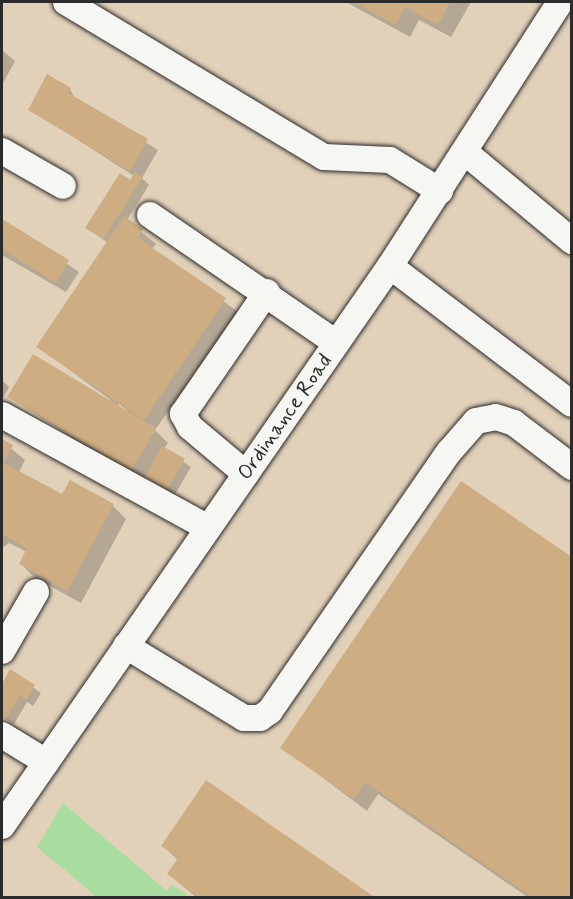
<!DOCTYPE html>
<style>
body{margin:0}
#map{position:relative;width:573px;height:899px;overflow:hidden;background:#eae0d0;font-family:Mynerve,sans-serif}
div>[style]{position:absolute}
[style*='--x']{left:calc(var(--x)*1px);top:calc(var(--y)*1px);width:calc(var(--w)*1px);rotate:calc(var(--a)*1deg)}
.built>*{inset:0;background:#e2d1b9;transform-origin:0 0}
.green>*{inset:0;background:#a8dd9f}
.shadow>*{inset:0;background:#0003}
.building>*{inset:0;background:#cfad82;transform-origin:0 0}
.roads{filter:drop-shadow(0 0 2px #2b2b2b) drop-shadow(0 0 2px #2b2b2b)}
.minor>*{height:26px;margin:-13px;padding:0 13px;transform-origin:13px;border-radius:13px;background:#f6f6f2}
span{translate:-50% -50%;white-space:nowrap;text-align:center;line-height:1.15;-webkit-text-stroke:5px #f6f6f2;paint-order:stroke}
.street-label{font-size:21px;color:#2b2b2b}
.frame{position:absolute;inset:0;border:3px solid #2b2b2b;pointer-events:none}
</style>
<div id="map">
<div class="built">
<i style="left:2px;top:2px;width:569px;height:895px"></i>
</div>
<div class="green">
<i style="clip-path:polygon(63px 803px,167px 891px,172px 885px,190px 897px,97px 897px,37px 847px)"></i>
</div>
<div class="shadow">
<i style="clip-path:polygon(346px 2px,471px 2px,451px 37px,419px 20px,410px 37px)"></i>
<i style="clip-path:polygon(2px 50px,15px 61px,2px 85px)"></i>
<i style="clip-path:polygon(evenodd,70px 89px,75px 99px,158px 150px,142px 178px,149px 185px,127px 220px,156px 244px,152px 249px,238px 312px,155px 430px,168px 443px,164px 449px,191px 467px,174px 496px,147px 478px,144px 484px,9px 397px,112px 401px,38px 347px,108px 243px,87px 228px,134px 176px,30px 109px,70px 89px,119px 404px,127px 410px,125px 412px,117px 407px,119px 404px)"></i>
<i style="clip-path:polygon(2px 220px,79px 272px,66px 292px,2px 255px)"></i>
<i style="clip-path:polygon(2px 380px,9px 387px,2px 400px)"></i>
<i style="clip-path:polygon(2px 441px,25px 460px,19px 472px,62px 496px,113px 506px,126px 519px,81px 603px,34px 577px,21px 564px,27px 552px,9px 543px,2px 548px)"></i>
<i style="clip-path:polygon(572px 559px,572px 898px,529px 898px,378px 794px,367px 811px,282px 747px)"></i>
<i style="clip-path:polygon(11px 672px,41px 693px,33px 706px,27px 702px,14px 724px,2px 717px,2px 687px)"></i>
<i style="clip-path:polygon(163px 846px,373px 898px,197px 898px,169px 874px,178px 860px)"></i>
</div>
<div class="building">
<i style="clip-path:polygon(354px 2px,450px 2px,438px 25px,405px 7px,396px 25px)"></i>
<i style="clip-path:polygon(47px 74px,71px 88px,68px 93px,148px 139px,130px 171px,28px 110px)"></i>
<i style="clip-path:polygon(135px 172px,143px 177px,103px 239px,85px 228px,120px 173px,130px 180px)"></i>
<i style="clip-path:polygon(124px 216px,143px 229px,138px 238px,226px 298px,144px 420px,36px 347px)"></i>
<i style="clip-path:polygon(2px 219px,69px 260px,56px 283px,2px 249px)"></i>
<i style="left:33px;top:354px;width:144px;height:50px;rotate:31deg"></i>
<i style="clip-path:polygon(2px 439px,13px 445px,4px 463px,62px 494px,70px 480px,114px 504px,67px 591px,19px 564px,27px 548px,2px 534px)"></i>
<i style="left:162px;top:446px;width:26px;height:36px;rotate:29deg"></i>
<i style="clip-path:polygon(461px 481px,572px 557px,572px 898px,533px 898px,365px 782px,354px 799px,280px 748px)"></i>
<i style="clip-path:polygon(10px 669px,35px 685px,26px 700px,20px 696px,6px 718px,2px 716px,2px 684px)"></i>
<i style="clip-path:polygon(206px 780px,376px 898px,200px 898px,167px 874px,178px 858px,161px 846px)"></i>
</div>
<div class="roads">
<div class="minor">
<i style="--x:66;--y:2;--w:301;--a:31"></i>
<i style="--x:324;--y:157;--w:66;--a:2.6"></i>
<i style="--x:390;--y:160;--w:59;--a:31.8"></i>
<i style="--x:2;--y:151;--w:70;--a:29.8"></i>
<i style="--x:466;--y:153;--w:138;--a:39.7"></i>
<i style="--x:150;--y:215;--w:226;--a:34.5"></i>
<i style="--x:390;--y:266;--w:228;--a:37.2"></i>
<i style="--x:2;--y:415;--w:235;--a:28.7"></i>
<i style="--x:246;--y:474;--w:73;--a:-140"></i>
<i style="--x:190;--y:427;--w:15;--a:-118"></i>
<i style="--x:183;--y:414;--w:148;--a:-55.5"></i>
<i style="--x:126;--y:646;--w:138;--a:31.4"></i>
<i style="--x:244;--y:718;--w:16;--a:0"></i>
<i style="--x:260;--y:718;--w:12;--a:-35"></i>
<i style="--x:270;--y:711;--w:315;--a:-55.4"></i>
<i style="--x:449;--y:452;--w:41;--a:-48.9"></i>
<i style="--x:476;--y:421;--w:20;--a:-11"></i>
<i style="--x:496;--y:417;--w:19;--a:18"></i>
<i style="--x:514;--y:423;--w:73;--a:37.2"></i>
<i style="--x:2;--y:651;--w:68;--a:-60"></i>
<i style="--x:2;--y:735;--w:52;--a:31.5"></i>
<i style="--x:2;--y:826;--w:681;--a:-55.28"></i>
<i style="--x:390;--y:266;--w:314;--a:-57.2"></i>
</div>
</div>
<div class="street-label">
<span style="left:285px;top:417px;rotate:-55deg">Ordinance Road</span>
</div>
<div class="frame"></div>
</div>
